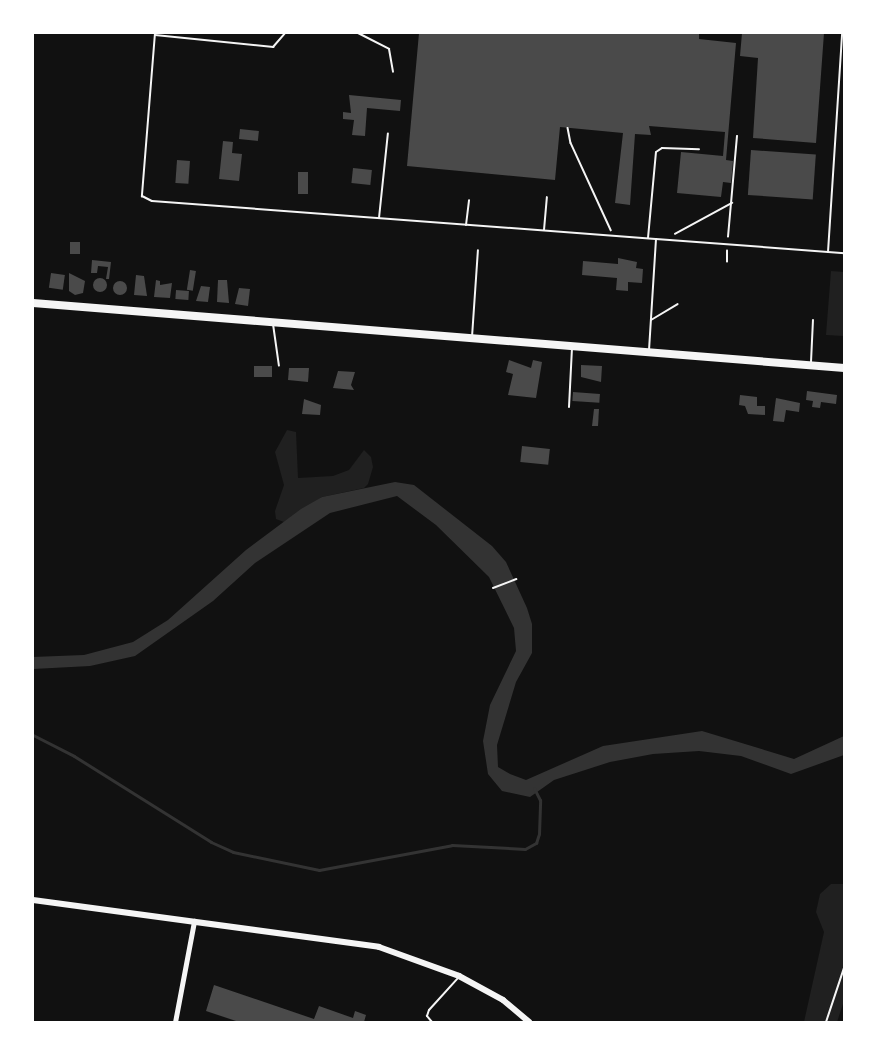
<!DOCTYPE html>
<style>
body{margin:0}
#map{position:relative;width:877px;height:1055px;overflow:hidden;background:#111;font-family:Jost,sans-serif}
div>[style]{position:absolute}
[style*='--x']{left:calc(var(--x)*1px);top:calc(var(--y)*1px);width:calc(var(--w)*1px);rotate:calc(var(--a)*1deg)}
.green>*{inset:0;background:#202020}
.water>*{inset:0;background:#333}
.stream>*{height:3px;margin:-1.5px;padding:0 1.5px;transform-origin:1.5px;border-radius:1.5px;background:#333}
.building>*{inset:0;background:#4a4a4a;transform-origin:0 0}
.round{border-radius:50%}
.path>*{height:1.5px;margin:-0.75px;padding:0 0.75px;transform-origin:0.75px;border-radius:0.75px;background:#f5f5f5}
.service>*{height:2px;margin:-1px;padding:0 1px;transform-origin:1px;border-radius:1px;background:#f5f5f5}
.minor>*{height:5px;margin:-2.5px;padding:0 2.5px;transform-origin:2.5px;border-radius:2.5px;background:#f5f5f5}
.tertiary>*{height:6px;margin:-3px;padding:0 3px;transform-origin:3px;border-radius:3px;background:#f5f5f5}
.primary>*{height:8px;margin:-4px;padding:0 4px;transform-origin:4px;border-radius:4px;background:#f5f5f5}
span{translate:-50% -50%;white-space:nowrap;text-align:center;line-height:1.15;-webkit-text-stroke:4.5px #fff;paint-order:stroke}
.frame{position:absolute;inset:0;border:34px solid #fff;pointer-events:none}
</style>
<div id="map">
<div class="green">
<i style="clip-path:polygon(831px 271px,844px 272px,844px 336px,826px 335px)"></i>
<i style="clip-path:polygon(287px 430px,296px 432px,298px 478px,333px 476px,349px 470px,364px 450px,371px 457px,373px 467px,368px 484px,364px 488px,322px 497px,284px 522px,276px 519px,275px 511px,284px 485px,275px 452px)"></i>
<i style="clip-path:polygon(831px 884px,844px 884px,844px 1001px,837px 1022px,804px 1022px,824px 932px,816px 912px,820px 894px)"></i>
</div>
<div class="water">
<i style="clip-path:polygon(395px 482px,414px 485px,492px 546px,506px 562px,527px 608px,532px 624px,532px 653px,516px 682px,497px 745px,498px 767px,510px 774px,526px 780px,603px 746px,702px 731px,794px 759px,844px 736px,844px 755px,791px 774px,741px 756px,699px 751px,653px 754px,610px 762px,554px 780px,530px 797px,502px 791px,488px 774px,483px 741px,490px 705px,516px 651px,514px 628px,489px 577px,436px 525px,397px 496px,330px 513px,255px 563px,213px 601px,135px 656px,90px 666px,33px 669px,33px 657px,84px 655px,133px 642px,168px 620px,246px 550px,301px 509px,322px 497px)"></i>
</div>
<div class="stream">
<i style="--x:33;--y:735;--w:46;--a:27.1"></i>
<i style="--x:74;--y:756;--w:162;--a:32.1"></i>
<i style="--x:211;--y:842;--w:24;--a:24"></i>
<i style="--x:233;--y:852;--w:88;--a:11.8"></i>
<i style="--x:319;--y:870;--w:135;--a:-10.6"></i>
<i style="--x:452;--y:845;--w:73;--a:3.1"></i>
<i style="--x:525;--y:849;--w:13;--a:-29"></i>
<i style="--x:536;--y:843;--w:9;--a:-72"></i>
<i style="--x:539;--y:834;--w:34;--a:-88"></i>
<i style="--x:540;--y:800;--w:13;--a:-117"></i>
</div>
<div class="building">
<i style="clip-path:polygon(419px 33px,699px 33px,699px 39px,736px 43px,726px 160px,733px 161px,731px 183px,723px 182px,721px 197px,677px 193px,681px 152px,723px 156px,725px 132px,649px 126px,651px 135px,635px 134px,630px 205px,615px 203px,623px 133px,560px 127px,555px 180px,407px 166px)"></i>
<i style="clip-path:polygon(742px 33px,824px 33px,816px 143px,753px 138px,758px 58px,740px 56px)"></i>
<i style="clip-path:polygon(349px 95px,401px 100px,400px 111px,367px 108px,365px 136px,352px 135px,354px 120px,343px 119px,343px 112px,351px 113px)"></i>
<i style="left:240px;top:129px;width:19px;height:10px;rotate:6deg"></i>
<i style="clip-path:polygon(223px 141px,233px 142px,232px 153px,242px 154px,239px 181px,219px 179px)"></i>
<i style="left:751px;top:150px;width:65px;height:45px;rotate:4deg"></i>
<i style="left:177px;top:160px;width:13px;height:23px;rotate:4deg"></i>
<i style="left:353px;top:168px;width:19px;height:15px;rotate:6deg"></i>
<i style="left:298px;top:172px;width:10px;height:22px"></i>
<i style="left:70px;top:242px;width:10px;height:12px"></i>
<i style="clip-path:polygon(618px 258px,637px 262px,636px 268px,643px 269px,642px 283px,628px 282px,628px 291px,616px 290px,617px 278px,582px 275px,583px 261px,618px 264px)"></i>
<i style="clip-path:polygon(92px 260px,111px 262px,109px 279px,106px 279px,108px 267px,98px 266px,97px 273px,91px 273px)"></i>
<i style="left:190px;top:270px;width:6px;height:20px;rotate:9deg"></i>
<i style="left:51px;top:273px;width:14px;height:15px;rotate:8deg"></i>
<i style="clip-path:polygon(69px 273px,85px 281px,83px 293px,75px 295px,69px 291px)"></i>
<i style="clip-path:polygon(136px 275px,144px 276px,147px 296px,134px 295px)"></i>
<i class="round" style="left:93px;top:278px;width:14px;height:14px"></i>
<i style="clip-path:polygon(156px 280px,160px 281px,160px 285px,172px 283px,170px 298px,154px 297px)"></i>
<i style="clip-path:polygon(218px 280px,227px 280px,229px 303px,217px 302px)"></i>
<i class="round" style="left:113px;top:281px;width:14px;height:14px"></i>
<i style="clip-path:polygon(201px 286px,210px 287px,208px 302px,196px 301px)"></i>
<i style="clip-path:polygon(239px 288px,250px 289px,248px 306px,235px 304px)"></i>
<i style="left:176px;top:290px;width:13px;height:9px;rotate:4deg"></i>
<i style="clip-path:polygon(509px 360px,531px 368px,533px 360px,542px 362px,536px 398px,508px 395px,513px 374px,506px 372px)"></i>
<i style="clip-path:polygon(581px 365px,602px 366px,601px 382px,581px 377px)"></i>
<i style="left:254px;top:366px;width:18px;height:11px"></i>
<i style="clip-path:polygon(289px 368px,309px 368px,308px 382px,288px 380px)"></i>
<i style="clip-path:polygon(338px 371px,355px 372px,351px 385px,354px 390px,333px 388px)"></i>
<i style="clip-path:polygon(807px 391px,837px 395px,836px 404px,821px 402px,820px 408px,812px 407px,813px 401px,806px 400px)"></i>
<i style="left:573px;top:392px;width:27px;height:9px;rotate:4deg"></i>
<i style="clip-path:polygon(740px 395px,757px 397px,757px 406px,765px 406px,765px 415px,748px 414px,745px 406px,739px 405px)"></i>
<i style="clip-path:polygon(776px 398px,800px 403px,799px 412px,786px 410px,784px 422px,773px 421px)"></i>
<i style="clip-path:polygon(304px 399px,321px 405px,320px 415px,302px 414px)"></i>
<i style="clip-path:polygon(594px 409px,599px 409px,598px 426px,592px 426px)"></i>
<i style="left:522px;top:446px;width:28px;height:16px;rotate:6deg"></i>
<i style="clip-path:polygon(214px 985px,314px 1019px,319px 1006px,353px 1018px,355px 1011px,366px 1015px,364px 1022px,239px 1022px,206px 1011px)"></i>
</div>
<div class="path">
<i style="--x:568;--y:128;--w:15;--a:79"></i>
<i style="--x:571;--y:143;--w:96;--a:65.3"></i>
<i style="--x:675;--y:234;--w:65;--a:-28.5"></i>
<i style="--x:728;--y:237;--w:101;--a:-84.9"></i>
<i style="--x:727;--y:262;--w:11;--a:-90"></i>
</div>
<div class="service">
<i style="--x:155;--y:33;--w:164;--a:94.6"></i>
<i style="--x:142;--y:196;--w:11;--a:27"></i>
<i style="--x:152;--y:201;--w:505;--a:4.31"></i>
<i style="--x:656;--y:239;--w:111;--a:93.6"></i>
<i style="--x:358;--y:33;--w:35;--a:27"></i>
<i style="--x:389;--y:49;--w:23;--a:80"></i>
<i style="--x:155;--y:35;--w:119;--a:5.8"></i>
<i style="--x:273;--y:47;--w:18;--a:-49"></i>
<i style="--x:379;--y:218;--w:85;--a:-84"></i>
<i style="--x:466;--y:225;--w:25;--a:-83"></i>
<i style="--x:544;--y:230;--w:33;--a:-85"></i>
<i style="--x:648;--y:238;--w:86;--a:-84.7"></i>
<i style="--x:656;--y:152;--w:7;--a:-34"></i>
<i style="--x:662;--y:148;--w:37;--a:2"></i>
<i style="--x:656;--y:239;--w:189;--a:4.3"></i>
<i style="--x:828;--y:252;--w:219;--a:-86.3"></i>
<i style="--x:651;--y:320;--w:31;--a:-31"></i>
<i style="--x:273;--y:324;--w:42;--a:81.9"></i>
<i style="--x:472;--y:337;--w:87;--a:-86.1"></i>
<i style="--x:811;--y:362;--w:42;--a:-87.3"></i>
<i style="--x:569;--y:407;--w:60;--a:-87.1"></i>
<i style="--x:493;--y:588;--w:25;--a:-21"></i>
<i style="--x:432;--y:1022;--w:8;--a:-130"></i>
<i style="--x:427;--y:1016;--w:6;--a:-72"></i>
<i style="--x:429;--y:1010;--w:43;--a:-47.8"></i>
<i style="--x:826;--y:1022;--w:57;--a:-71.6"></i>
</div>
<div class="minor">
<i style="--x:175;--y:1022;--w:103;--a:-79.3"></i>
</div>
<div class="tertiary">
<i style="--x:33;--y:900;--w:349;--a:7.7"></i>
<i style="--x:379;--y:947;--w:85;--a:19.9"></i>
<i style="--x:459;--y:976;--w:50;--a:28.6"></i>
<i style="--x:503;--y:1000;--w:34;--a:40"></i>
</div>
<div class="primary">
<i style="--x:33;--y:303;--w:814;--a:4.58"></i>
</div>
<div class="frame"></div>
</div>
